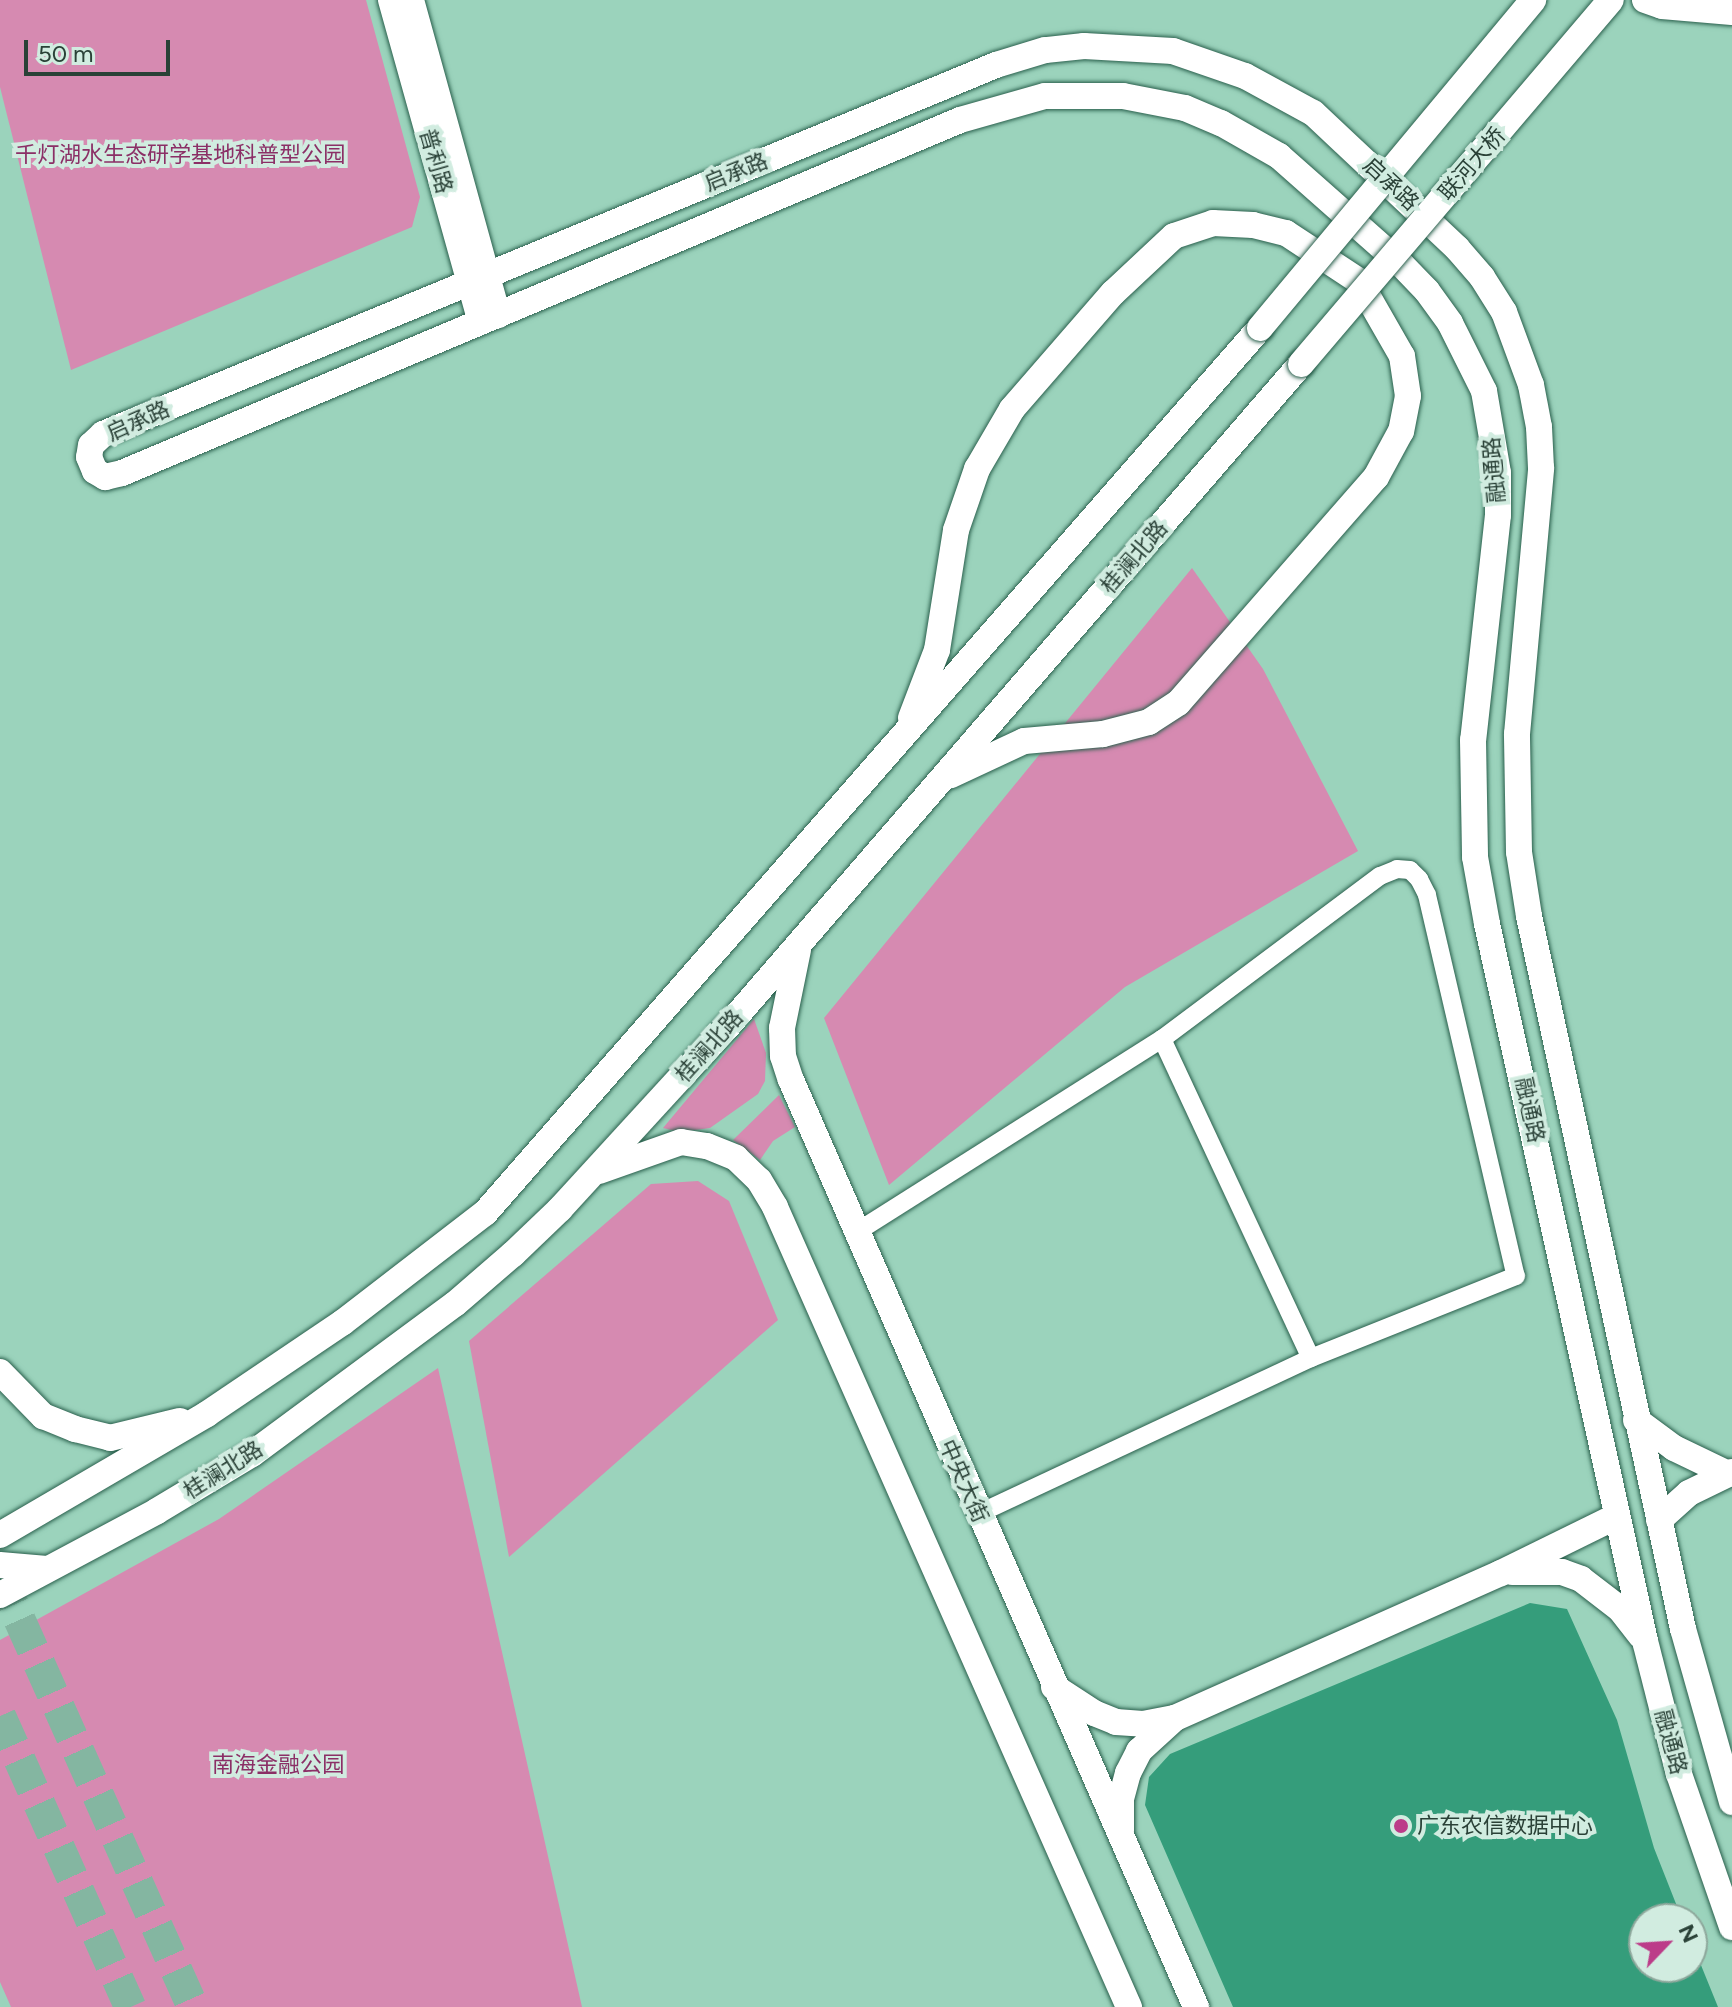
<!DOCTYPE html>
<meta charset="utf-8">
<style>
body{margin:0}
#map{position:relative;width:1732px;height:2007px;overflow:hidden;background:#9bd3bc;font-family:Figtree,"Noto Sans SC",sans-serif}
div>[style]{position:absolute}
[style*='--x']{left:calc(var(--x)*1px);top:calc(var(--y)*1px);width:calc(var(--w)*1px);rotate:calc(var(--a)*1deg)}
.green>*{inset:0;background:#d68ab1}
.building>*{inset:0;background:#359d7b}
.highway-tunnel>*{height:32px;margin-top:-16px;transform-origin:0;background:repeating-linear-gradient(90deg,#84b6a1 0 32px,transparent 0 48px)}
.roads{filter:drop-shadow(0 0 2px #2a604d) drop-shadow(0 0 2px #2a604d)}
.street>*{height:18px;margin:-9px;padding:0 9px;transform-origin:9px;border-radius:9px;background:#fff}
.secondary>*{height:26px;margin:-13px;padding:0 13px;transform-origin:13px;border-radius:13px;background:#fff}
.bridges{filter:drop-shadow(0 0 2px #2a604d) drop-shadow(0 0 2px #2a604d)}
.secondary-bridge>*{height:26px;margin:-13px;padding:0 13px;transform-origin:13px;border-radius:13px;background:#fff}
.dots>*{width:22px;height:22px;translate:-50% -50%;box-sizing:border-box;border:4px solid #d1ece0;border-radius:50%}
span{translate:-50% -50%;white-space:nowrap;text-align:center;line-height:1.15;-webkit-text-stroke:8px #d1ece0;paint-order:stroke}
.park-label{font-size:22px;color:#8b2f66}
.street-label{font-size:22px;color:#2a4137}
.poi-label{font-size:22px;color:#2a4137}
.left{translate:0 -50%;text-align:left}
.north{position:absolute;left:1628px;top:1903px;width:80px;height:80px;box-sizing:border-box;background:#d1ece0;border:2px solid #8ea89c;border-radius:50%;rotate:65deg;font-size:22px;font-weight:700;line-height:32px;text-align:center;color:#2a4137}
.north::after{content:'';display:block;margin:auto;width:28px;height:36px;background:#bc3c89;clip-path:polygon(50% 0,100% 100%,50% 72%,0 100%)}
.scale{position:absolute;left:24px;top:40px;width:146px;height:36px;box-sizing:border-box;border:4px solid #2a4137;border-top:0;padding-left:10px;font-size:24px;line-height:28px;white-space:nowrap;color:#2a4137;-webkit-text-stroke:6px #d1ece0;paint-order:stroke}
</style>
<div id="map">
<div class="green">
<i style="clip-path:polygon(0 0,366px 0,420px 197px,412px 227px,71px 370px,0 87px)"></i>
<i style="clip-path:polygon(1192px 568px,1263px 669px,1358px 851px,1125px 987px,889px 1185px,824px 1018px)"></i>
<i style="clip-path:polygon(754px 1019px,766px 1053px,765px 1081px,758px 1094px,710px 1128px,680px 1132px,663px 1128px)"></i>
<i style="clip-path:polygon(779px 1095px,795px 1127px,773px 1141px,760px 1160px,733px 1140px)"></i>
<i style="clip-path:polygon(698px 1181px,729px 1201px,778px 1320px,509px 1557px,469px 1341px,651px 1184px)"></i>
<i style="clip-path:polygon(438px 1368px,582px 2007px,11px 2007px,0 1982px,0 1640px,219px 1519px)"></i>
</div>
<div class="building">
<i style="clip-path:polygon(1530px 1603px,1567px 1609px,1617px 1720px,1654px 1848px,1682px 1919px,1644px 1919px,1644px 1967px,1692px 1967px,1692px 1943px,1718px 2007px,1233px 2007px,1145px 1805px,1149px 1777px,1170px 1754px)"></i>
</div>
<div class="highway-tunnel">
<i style="--x:0;--y:1576;--w:472;--a:65.9"></i>
<i style="--x:0;--y:1716;--w:319;--a:65.9"></i>
</div>
<div class="roads">
<div class="street">
<i style="--x:1162;--y:1039;--w:272;--a:-36.8"></i>
<i style="--x:1380;--y:876;--w:18;--a:-22"></i>
<i style="--x:1397;--y:869;--w:13;--a:4"></i>
<i style="--x:1410;--y:870;--w:13;--a:45"></i>
<i style="--x:1419;--y:879;--w:18;--a:63"></i>
<i style="--x:1427;--y:895;--w:391;--a:76.9"></i>
<i style="--x:1516;--y:1276;--w:221;--a:158.2"></i>
<i style="--x:855;--y:1233;--w:363;--a:-32.3"></i>
<i style="--x:1162;--y:1039;--w:352;--a:65"></i>
<i style="--x:1311;--y:1358;--w:368;--a:154.9"></i>
</div>
<div class="secondary">
<i style="--x:391;--y:0;--w:334;--a:74.4"></i>
<i style="--x:411;--y:0;--w:327;--a:74.6"></i>
<i style="--x:1645;--y:0;--w:18;--a:19"></i>
<i style="--x:1662;--y:6;--w:70;--a:4.9"></i>
<i style="--x:911;--y:718;--w:73;--a:-69.1"></i>
<i style="--x:937;--y:650;--w:121;--a:-81"></i>
<i style="--x:956;--y:530;--w:65;--a:-71"></i>
<i style="--x:977;--y:469;--w:69;--a:-59.7"></i>
<i style="--x:1012;--y:409;--w:154;--a:-49"></i>
<i style="--x:1113;--y:293;--w:83;--a:-43.1"></i>
<i style="--x:1174;--y:236;--w:41;--a:-18.4"></i>
<i style="--x:1213;--y:223;--w:40;--a:2.9"></i>
<i style="--x:1253;--y:225;--w:34;--a:14"></i>
<i style="--x:1286;--y:233;--w:87;--a:33.3"></i>
<i style="--x:1359;--y:281;--w:86;--a:60.2"></i>
<i style="--x:1402;--y:356;--w:40;--a:81.5"></i>
<i style="--x:1408;--y:396;--w:36;--a:101"></i>
<i style="--x:1401;--y:431;--w:52;--a:118.5"></i>
<i style="--x:1376;--y:477;--w:300;--a:131.2"></i>
<i style="--x:1178;--y:703;--w:35;--a:147"></i>
<i style="--x:1149;--y:722;--w:48;--a:165.4"></i>
<i style="--x:1103;--y:734;--w:79;--a:174.9"></i>
<i style="--x:1024;--y:741;--w:81;--a:155"></i>
<i style="--x:798;--y:950;--w:80;--a:101.6"></i>
<i style="--x:782;--y:1028;--w:28;--a:88"></i>
<i style="--x:783;--y:1056;--w:25;--a:72"></i>
<i style="--x:791;--y:1080;--w:1012;--a:66.4"></i>
<i style="--x:599;--y:1171;--w:87;--a:-19.5"></i>
<i style="--x:681;--y:1142;--w:26;--a:9"></i>
<i style="--x:707;--y:1146;--w:31;--a:22"></i>
<i style="--x:736;--y:1158;--w:32;--a:44"></i>
<i style="--x:759;--y:1180;--w:31;--a:59"></i>
<i style="--x:775;--y:1207;--w:875;--a:66.13"></i>
<i style="--x:0;--y:1372;--w:62;--a:45.7"></i>
<i style="--x:43;--y:1416;--w:35;--a:22"></i>
<i style="--x:75;--y:1429;--w:36;--a:14"></i>
<i style="--x:110;--y:1438;--w:72;--a:-13.7"></i>
<i style="--x:1636;--y:1420;--w:47;--a:36.4"></i>
<i style="--x:1674;--y:1448;--w:60;--a:25.7"></i>
<i style="--x:1659;--y:1520;--w:40;--a:-42"></i>
<i style="--x:1689;--y:1493;--w:48;--a:-26"></i>
<i style="--x:0;--y:1535;--w:240;--a:-30.3"></i>
<i style="--x:207;--y:1414;--w:163;--a:-34"></i>
<i style="--x:342;--y:1323;--w:180;--a:-37.6"></i>
<i style="--x:485;--y:1213;--w:1176;--a:-48.79"></i>
<i style="--x:0;--y:1565;--w:47;--a:4.9"></i>
<i style="--x:1512;--y:1572;--w:50;--a:0"></i>
<i style="--x:1562;--y:1572;--w:20;--a:20"></i>
<i style="--x:1581;--y:1579;--w:49;--a:37.6"></i>
<i style="--x:1620;--y:1609;--w:33;--a:52"></i>
<i style="--x:0;--y:1595;--w:178;--a:-28.1"></i>
<i style="--x:157;--y:1511;--w:111;--a:-31"></i>
<i style="--x:252;--y:1454;--w:252;--a:-36.5"></i>
<i style="--x:455;--y:1304;--w:77;--a:-40.8"></i>
<i style="--x:513;--y:1254;--w:65;--a:-43.8"></i>
<i style="--x:560;--y:1209;--w:247;--a:-47.5"></i>
<i style="--x:727;--y:1027;--w:877;--a:-49.12"></i>
<i style="--x:1054;--y:1687;--w:48;--a:33"></i>
<i style="--x:1094;--y:1713;--w:24;--a:22"></i>
<i style="--x:1116;--y:1722;--w:27;--a:4"></i>
<i style="--x:1143;--y:1724;--w:33;--a:-11"></i>
<i style="--x:1175;--y:1718;--w:357;--a:-24"></i>
<i style="--x:1501;--y:1573;--w:129;--a:-26.2"></i>
<i style="--x:1732;--y:1802;--w:180;--a:-105.8"></i>
<i style="--x:1683;--y:1629;--w:729;--a:-102.19"></i>
<i style="--x:1529;--y:916;--w:65;--a:-98.9"></i>
<i style="--x:1519;--y:852;--w:118;--a:-91"></i>
<i style="--x:1517;--y:734;--w:267;--a:-84.8"></i>
<i style="--x:1541;--y:468;--w:41;--a:-92.8"></i>
<i style="--x:1539;--y:427;--w:43;--a:-100.8"></i>
<i style="--x:1531;--y:385;--w:78;--a:-110.3"></i>
<i style="--x:1504;--y:312;--w:41;--a:-122.2"></i>
<i style="--x:1482;--y:277;--w:38;--a:-131"></i>
<i style="--x:1457;--y:248;--w:197;--a:-136.8"></i>
<i style="--x:1313;--y:113;--w:77;--a:-151.4"></i>
<i style="--x:1245;--y:76;--w:76;--a:-160.9"></i>
<i style="--x:1173;--y:51;--w:89;--a:-176.8"></i>
<i style="--x:1084;--y:46;--w:39;--a:174"></i>
<i style="--x:1045;--y:50;--w:51;--a:163"></i>
<i style="--x:996;--y:65;--w:966;--a:157.55"></i>
<i style="--x:103;--y:434;--w:16;--a:137"></i>
<i style="--x:91;--y:445;--w:12;--a:99"></i>
<i style="--x:89;--y:457;--w:15;--a:67"></i>
<i style="--x:95;--y:471;--w:12;--a:31"></i>
<i style="--x:105;--y:477;--w:17;--a:-13"></i>
<i style="--x:122;--y:473;--w:909;--a:-22.84"></i>
<i style="--x:960;--y:120;--w:88;--a:-15.8"></i>
<i style="--x:1045;--y:96;--w:78;--a:0"></i>
<i style="--x:1123;--y:96;--w:63;--a:11"></i>
<i style="--x:1185;--y:108;--w:39;--a:23"></i>
<i style="--x:1221;--y:123;--w:67;--a:29.6"></i>
<i style="--x:1279;--y:156;--w:163;--a:41.5"></i>
<i style="--x:1401;--y:264;--w:37;--a:46"></i>
<i style="--x:1427;--y:291;--w:39;--a:54"></i>
<i style="--x:1450;--y:323;--w:76;--a:63.4"></i>
<i style="--x:1484;--y:391;--w:83;--a:80.3"></i>
<i style="--x:1498;--y:473;--w:42;--a:90"></i>
<i style="--x:1498;--y:515;--w:226;--a:96.3"></i>
<i style="--x:1473;--y:740;--w:117;--a:89"></i>
<i style="--x:1475;--y:857;--w:68;--a:79.8"></i>
<i style="--x:1487;--y:924;--w:734;--a:77.57"></i>
<i style="--x:1645;--y:1641;--w:137;--a:75.7"></i>
<i style="--x:1679;--y:1774;--w:162;--a:70.9"></i>
<i style="--x:1121;--y:1831;--w:32;--a:-90"></i>
<i style="--x:1121;--y:1799;--w:27;--a:-75"></i>
<i style="--x:1128;--y:1773;--w:25;--a:-63"></i>
<i style="--x:1139;--y:1751;--w:49;--a:-42.5"></i>
</div>
</div>
<div class="bridges">
<div class="secondary-bridge">
<i style="--x:1260;--y:328;--w:427;--a:-50.2"></i>
<i style="--x:1301;--y:364;--w:478;--a:-49.6"></i>
</div>
</div>
<div class="dots">
<i style="left:1401px;top:1826px;background:#bc3c89"></i>
</div>
<div class="park-label">
<span style="left:180px;top:155px">千灯湖水生态研学基地科普型公园</span>
<span style="left:278px;top:1765px">南海金融公园</span>
</div>
<div class="street-label">
<span style="left:436px;top:161px;rotate:74deg">普利路</span>
<span style="left:1472px;top:164px;rotate:-49deg">联河大桥</span>
<span style="left:736px;top:172px;rotate:-22deg">启承路</span>
<span style="left:1391px;top:184px;rotate:43deg">启承路</span>
<span style="left:138px;top:421px;rotate:-24deg">启承路</span>
<span style="left:1494px;top:470px;rotate:-95deg">融通路</span>
<span style="left:1134px;top:557px;rotate:-49deg">桂澜北路</span>
<span style="left:709px;top:1046px;rotate:-48deg">桂澜北路</span>
<span style="left:1530px;top:1110px;rotate:78deg">融通路</span>
<span style="left:223px;top:1470px;rotate:-32deg">桂澜北路</span>
<span style="left:964px;top:1481px;rotate:66deg">中央大街</span>
<span style="left:1671px;top:1742px;rotate:75deg">融通路</span>
</div>
<div class="poi-label">
<span class="left" style="left:1417px;top:1826px">广东农信数据中心</span>
</div>
<div class="north">N</div>
<div class="scale">50 m</div>
</div>
